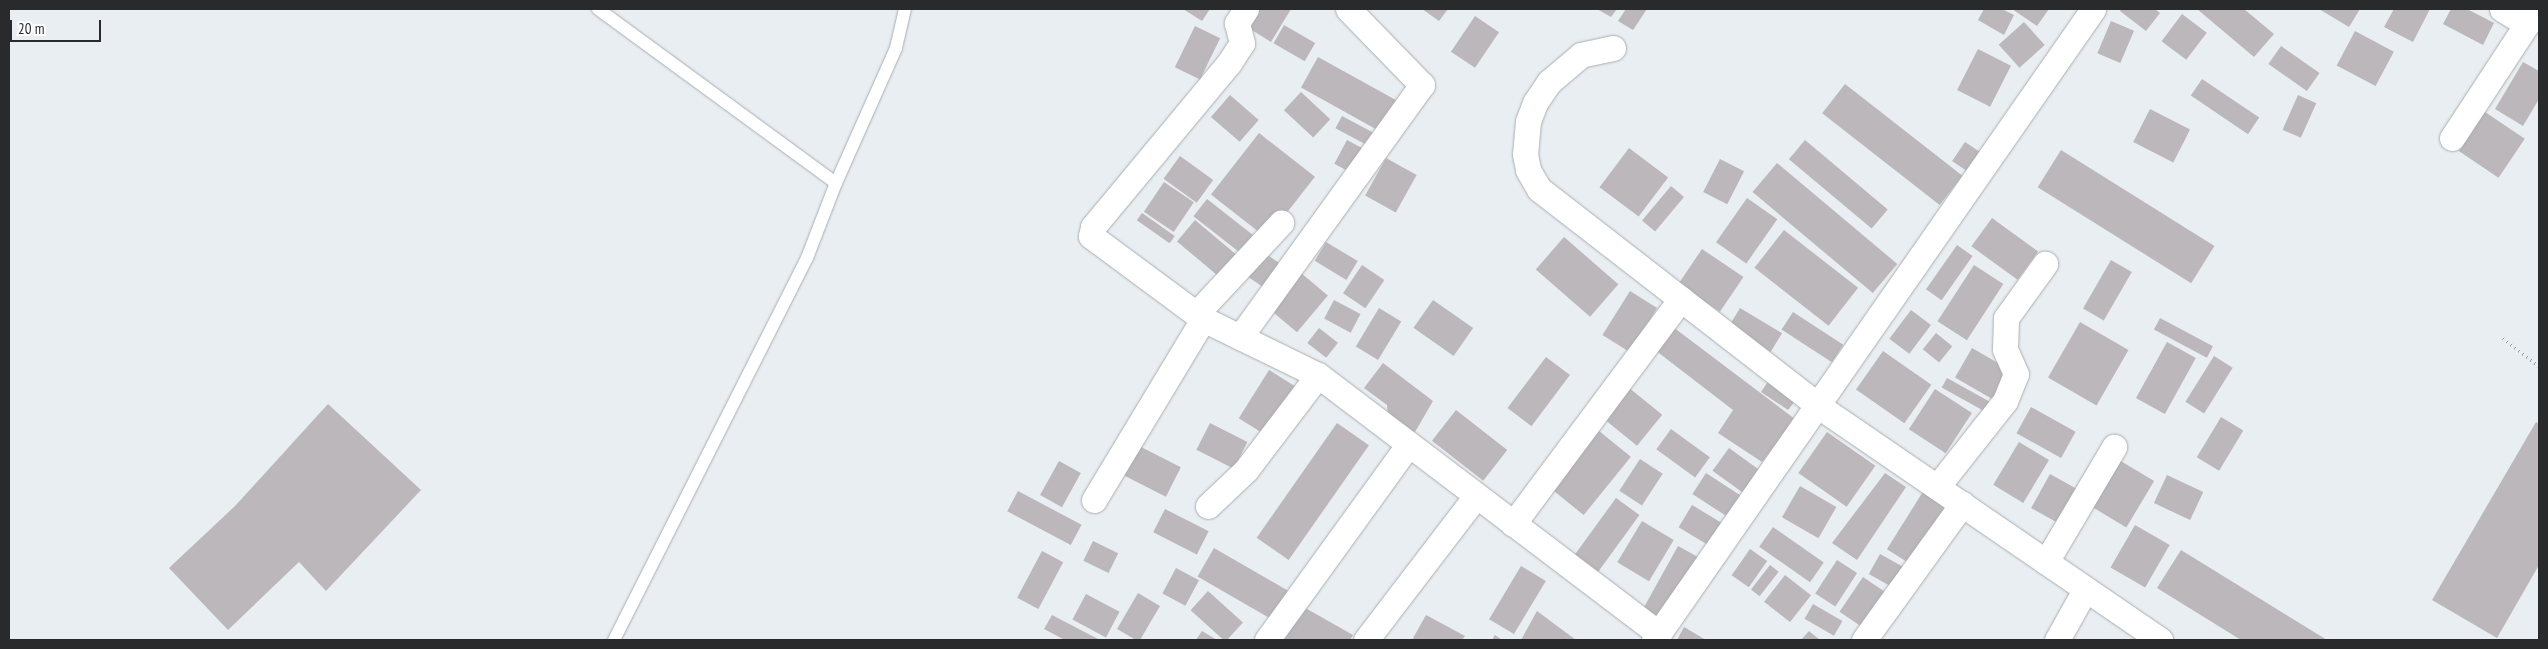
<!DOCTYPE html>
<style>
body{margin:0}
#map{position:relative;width:2548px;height:649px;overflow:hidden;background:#e9eef2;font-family:"PT Sans Narrow",sans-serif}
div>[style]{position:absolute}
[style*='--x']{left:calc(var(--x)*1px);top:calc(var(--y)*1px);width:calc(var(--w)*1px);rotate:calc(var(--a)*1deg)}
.building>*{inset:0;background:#bbb7bb;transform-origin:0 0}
.path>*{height:3px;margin-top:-1.5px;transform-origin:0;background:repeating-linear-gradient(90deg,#969a9d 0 1px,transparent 0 5px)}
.roads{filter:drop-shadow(0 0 1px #a9aeb1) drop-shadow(0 0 1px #a9aeb1)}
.service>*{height:12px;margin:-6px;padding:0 6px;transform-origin:6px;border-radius:6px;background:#fff}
.minor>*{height:25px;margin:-12.5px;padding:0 12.5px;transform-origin:12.5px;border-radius:12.5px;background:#fff}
span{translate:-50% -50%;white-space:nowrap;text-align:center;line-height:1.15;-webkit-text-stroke:5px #fff;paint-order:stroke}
.frame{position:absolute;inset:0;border:10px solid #282a2c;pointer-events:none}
.scale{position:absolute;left:10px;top:20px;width:91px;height:22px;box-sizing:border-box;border:2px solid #282a2c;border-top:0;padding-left:6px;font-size:15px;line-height:18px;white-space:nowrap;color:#282a2c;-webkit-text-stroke:4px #fff;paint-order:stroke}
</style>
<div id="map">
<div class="building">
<i style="clip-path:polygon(1183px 9px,1210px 9px,1202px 21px)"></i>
<i style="clip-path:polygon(1258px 9px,1291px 9px,1271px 42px,1247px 27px)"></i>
<i style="clip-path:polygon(1422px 9px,1448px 9px,1439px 21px)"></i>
<i style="clip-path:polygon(1597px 9px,1617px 9px,1611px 17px)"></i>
<i style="clip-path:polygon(1626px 9px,1647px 9px,1633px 30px,1618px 21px)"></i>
<i style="clip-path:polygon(1984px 9px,2002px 9px,2014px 15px,2004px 35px,1978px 20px)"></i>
<i style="clip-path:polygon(2012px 9px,2049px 9px,2037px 26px)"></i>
<i style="clip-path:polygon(2121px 9px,2155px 9px,2160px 13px,2146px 31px,2120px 11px)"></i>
<i style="clip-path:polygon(2197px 9px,2244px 9px,2274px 34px,2254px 57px)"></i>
<i style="clip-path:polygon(2319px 9px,2360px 9px,2349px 27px)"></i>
<i style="clip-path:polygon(2394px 9px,2430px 9px,2413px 42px,2384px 27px)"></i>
<i style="clip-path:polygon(2451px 9px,2467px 9px,2494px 23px,2483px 45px,2443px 24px)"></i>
<i style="left:2182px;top:14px;width:31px;height:34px;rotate:37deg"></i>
<i style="left:1475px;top:16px;width:29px;height:43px;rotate:34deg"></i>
<i style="left:2111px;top:21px;width:25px;height:35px;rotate:23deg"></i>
<i style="left:2024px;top:22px;width:31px;height:34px;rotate:48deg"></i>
<i style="left:1284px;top:25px;width:36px;height:21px;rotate:30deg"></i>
<i style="left:1195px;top:26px;width:28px;height:46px;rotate:26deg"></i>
<i style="left:2355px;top:31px;width:44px;height:39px;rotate:28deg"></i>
<i style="left:2281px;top:46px;width:47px;height:22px;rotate:35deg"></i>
<i style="left:1978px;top:49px;width:37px;height:46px;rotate:27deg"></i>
<i style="left:1318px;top:57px;width:91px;height:35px;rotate:29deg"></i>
<i style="clip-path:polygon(2523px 62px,2539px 71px,2539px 99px,2523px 126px,2495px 109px)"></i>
<i style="left:2202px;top:79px;width:69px;height:20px;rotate:34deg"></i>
<i style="left:1845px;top:84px;width:149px;height:37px;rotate:38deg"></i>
<i style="left:1301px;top:92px;width:40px;height:25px;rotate:43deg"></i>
<i style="left:1230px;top:95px;width:38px;height:29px;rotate:41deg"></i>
<i style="left:2298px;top:95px;width:20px;height:38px;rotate:24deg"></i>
<i style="left:2150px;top:109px;width:45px;height:37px;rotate:27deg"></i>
<i style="left:2485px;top:112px;width:48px;height:47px;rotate:34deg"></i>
<i style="left:1342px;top:116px;width:41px;height:14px;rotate:28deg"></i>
<i style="left:1259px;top:133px;width:71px;height:78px;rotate:38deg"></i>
<i style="left:1347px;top:140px;width:19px;height:27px;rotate:28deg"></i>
<i style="left:1805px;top:140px;width:108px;height:25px;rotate:40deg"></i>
<i style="left:1965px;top:142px;width:23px;height:23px;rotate:34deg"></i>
<i style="left:1629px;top:148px;width:49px;height:49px;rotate:37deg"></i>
<i style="left:2061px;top:150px;width:181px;height:44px;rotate:32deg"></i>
<i style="left:1180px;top:156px;width:41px;height:28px;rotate:36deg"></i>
<i style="left:1386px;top:158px;width:35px;height:43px;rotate:29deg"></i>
<i style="left:1720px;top:159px;width:27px;height:37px;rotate:27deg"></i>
<i style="left:1777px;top:163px;width:157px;height:38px;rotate:40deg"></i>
<i style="left:1164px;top:182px;width:36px;height:36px;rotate:34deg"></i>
<i style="left:1671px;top:186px;width:17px;height:45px;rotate:40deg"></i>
<i style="left:1747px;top:198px;width:37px;height:54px;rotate:35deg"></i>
<i style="left:1207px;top:199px;width:66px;height:22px;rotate:38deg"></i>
<i style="left:1142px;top:213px;width:40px;height:9px;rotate:35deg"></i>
<i style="left:1992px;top:218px;width:57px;height:35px;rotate:36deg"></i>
<i style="left:1195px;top:220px;width:62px;height:28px;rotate:40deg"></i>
<i style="left:1784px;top:230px;width:94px;height:48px;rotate:38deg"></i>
<i style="left:1564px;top:237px;width:72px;height:43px;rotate:41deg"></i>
<i style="left:1326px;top:242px;width:37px;height:22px;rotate:31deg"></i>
<i style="left:1957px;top:245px;width:19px;height:54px;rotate:35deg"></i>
<i style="left:1702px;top:249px;width:50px;height:42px;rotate:34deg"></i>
<i style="left:1263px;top:252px;width:27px;height:29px;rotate:34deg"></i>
<i style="left:2111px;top:260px;width:24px;height:56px;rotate:30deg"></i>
<i style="left:1362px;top:265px;width:27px;height:34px;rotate:34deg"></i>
<i style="left:1974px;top:265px;width:35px;height:67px;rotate:33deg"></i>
<i style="left:1301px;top:273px;width:35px;height:48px;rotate:40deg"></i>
<i style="left:1630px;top:291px;width:32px;height:52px;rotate:32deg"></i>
<i style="left:1334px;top:300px;width:30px;height:21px;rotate:28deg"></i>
<i style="left:1433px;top:300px;width:49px;height:34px;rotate:35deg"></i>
<i style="left:1379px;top:308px;width:26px;height:45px;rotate:31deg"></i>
<i style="left:1740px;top:308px;width:49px;height:22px;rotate:31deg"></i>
<i style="left:1911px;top:310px;width:25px;height:36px;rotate:37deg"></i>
<i style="left:1793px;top:312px;width:60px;height:21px;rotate:33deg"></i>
<i style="left:2160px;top:318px;width:60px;height:13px;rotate:28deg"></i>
<i style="left:2080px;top:322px;width:56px;height:64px;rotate:30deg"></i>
<i style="clip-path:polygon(1673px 327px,1795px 419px,1762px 462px,1718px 433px,1733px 410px,1655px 350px)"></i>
<i style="left:1319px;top:328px;width:24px;height:19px;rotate:38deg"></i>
<i style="left:1936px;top:333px;width:21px;height:21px;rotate:39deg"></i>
<i style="left:2167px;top:342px;width:33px;height:64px;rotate:29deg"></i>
<i style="left:1972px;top:348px;width:44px;height:34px;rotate:30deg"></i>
<i style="left:1883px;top:351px;width:59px;height:47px;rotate:35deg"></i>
<i style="left:2214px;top:356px;width:22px;height:54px;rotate:32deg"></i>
<i style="left:1546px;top:357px;width:30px;height:64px;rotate:37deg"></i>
<i style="clip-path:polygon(1383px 363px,1433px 401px,1415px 432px,1388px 416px,1387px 405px,1364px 388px)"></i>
<i style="left:1269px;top:370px;width:32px;height:57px;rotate:32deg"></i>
<i style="clip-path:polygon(1773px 374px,1800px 395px,1788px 410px,1761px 392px)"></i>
<i style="left:1947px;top:378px;width:51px;height:11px;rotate:29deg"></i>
<i style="left:1628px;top:387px;width:44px;height:40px;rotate:39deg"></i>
<i style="left:1935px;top:389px;width:44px;height:48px;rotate:33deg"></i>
<i style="clip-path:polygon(328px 404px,421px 490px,326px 591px,299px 562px,228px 630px,169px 568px,235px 506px)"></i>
<i style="left:2031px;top:407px;width:51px;height:30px;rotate:29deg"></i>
<i style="left:1456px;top:410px;width:65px;height:39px;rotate:38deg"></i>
<i style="left:2221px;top:417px;width:26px;height:47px;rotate:31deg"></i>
<i style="clip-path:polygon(2536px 422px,2539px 424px,2539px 565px,2497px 638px,2432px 600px)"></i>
<i style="left:1210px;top:423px;width:42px;height:30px;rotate:27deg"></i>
<i style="left:1337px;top:423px;width:39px;height:140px;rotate:35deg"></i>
<i style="left:1671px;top:429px;width:48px;height:25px;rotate:36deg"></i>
<i style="left:1599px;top:431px;width:41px;height:75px;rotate:39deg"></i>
<i style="left:1827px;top:432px;width:59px;height:50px;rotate:35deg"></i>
<i style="left:2019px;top:442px;width:35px;height:50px;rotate:31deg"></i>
<i style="left:1139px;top:446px;width:47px;height:33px;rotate:27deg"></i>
<i style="left:1729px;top:448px;width:44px;height:28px;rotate:36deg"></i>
<i style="left:1640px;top:459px;width:27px;height:38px;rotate:33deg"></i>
<i style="left:2119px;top:460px;width:41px;height:54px;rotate:31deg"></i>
<i style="left:1059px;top:461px;width:25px;height:39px;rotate:29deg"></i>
<i style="left:1706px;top:473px;width:44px;height:25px;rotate:33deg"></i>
<i style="clip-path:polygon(1885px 473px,1906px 487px,1857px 560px,1832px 543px)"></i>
<i style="left:2050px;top:474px;width:37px;height:39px;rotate:29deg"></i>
<i style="left:2167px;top:475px;width:40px;height:31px;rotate:25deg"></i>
<i style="left:1800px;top:486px;width:42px;height:36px;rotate:30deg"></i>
<i style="left:1924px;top:490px;width:31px;height:70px;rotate:32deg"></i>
<i style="left:1018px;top:491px;width:72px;height:23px;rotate:28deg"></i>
<i style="left:1616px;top:498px;width:29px;height:73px;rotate:36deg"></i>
<i style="left:1692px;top:505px;width:42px;height:26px;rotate:31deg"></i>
<i style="left:1165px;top:509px;width:49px;height:26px;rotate:27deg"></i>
<i style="left:1642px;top:521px;width:37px;height:48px;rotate:31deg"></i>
<i style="left:2135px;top:525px;width:40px;height:49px;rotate:30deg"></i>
<i style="left:1773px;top:527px;width:62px;height:24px;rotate:35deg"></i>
<i style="left:1093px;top:541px;width:28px;height:22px;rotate:26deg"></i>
<i style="left:1678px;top:546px;width:29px;height:73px;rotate:29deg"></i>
<i style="left:1214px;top:548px;width:89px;height:33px;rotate:30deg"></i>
<i style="left:1750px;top:549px;width:21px;height:32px;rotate:35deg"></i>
<i style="clip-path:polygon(2181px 550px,2327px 640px,2241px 640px,2157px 588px)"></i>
<i style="left:1042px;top:551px;width:24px;height:53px;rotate:28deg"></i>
<i style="left:1880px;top:554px;width:31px;height:23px;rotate:29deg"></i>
<i style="left:1837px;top:560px;width:24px;height:40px;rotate:33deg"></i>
<i style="left:1770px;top:565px;width:11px;height:31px;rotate:38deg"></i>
<i style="left:1521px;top:566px;width:29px;height:62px;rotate:31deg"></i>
<i style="left:1176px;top:568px;width:26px;height:29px;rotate:28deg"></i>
<i style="left:1785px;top:575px;width:33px;height:34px;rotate:38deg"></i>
<i style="left:1863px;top:577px;width:29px;height:42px;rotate:34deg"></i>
<i style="left:1208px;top:591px;width:47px;height:26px;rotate:42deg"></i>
<i style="clip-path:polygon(1138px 593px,1160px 606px,1140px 640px,1136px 640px,1117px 629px)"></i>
<i style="left:1086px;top:594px;width:38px;height:29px;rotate:28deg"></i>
<i style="left:1813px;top:604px;width:34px;height:17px;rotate:30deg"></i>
<i style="clip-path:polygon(1300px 605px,1353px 635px,1350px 640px,1280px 640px)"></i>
<i style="clip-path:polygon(1537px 611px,1576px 640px,1521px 640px)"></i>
<i style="clip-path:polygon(1052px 615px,1100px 640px,1065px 640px,1044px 629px)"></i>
<i style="clip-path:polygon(1426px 615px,1465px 636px,1462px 640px,1412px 640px)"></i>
<i style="clip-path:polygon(1684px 627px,1706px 640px,1677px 640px)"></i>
<i style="clip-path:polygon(1202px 631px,1217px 640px,1196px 640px)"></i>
<i style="clip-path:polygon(1809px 631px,1820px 640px,1801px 640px)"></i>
<i style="clip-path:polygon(1495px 635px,1502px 640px,1492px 640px)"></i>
</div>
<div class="path">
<i style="--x:2503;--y:338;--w:46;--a:37.9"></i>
</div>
<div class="roads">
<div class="service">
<i style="--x:598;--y:9;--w:295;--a:36.2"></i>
<i style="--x:614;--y:640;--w:428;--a:-63.2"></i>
<i style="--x:807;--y:258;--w:80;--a:-68.9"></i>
<i style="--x:836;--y:183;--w:148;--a:-66"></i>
<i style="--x:896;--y:48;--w:40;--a:-77"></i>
</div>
<div class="minor">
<i style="--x:1246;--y:9;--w:17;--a:123"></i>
<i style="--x:1237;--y:23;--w:21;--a:76"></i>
<i style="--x:1242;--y:43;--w:24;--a:123"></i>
<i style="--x:1229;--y:63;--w:213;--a:129.7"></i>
<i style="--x:1093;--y:227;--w:9;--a:103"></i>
<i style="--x:1091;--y:236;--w:139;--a:36.5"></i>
<i style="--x:1203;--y:319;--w:128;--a:26"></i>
<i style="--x:1318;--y:375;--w:428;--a:37.2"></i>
<i style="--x:2502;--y:9;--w:29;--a:31"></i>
<i style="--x:1613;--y:48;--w:33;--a:168"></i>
<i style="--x:1581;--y:55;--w:42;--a:139.8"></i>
<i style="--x:1549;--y:82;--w:25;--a:124"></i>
<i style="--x:1535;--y:103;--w:19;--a:111"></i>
<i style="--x:1528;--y:121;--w:33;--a:95"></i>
<i style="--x:1525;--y:154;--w:16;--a:79"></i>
<i style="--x:1528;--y:170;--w:22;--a:60"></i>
<i style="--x:1539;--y:189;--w:352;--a:37.8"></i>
<i style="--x:1817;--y:405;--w:416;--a:34.4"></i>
<i style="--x:2452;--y:138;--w:136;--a:-56.7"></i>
<i style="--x:2527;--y:24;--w:17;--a:-65"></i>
<i style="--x:1196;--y:314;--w:125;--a:-47"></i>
<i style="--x:1240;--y:337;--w:311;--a:-54.2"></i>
<i style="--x:1422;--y:85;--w:106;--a:-134.2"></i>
<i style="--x:1937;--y:487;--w:110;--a:-51.7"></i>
<i style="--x:2005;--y:401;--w:29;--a:-68"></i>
<i style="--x:2016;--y:374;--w:27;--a:-114"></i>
<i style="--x:2005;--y:349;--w:31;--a:-88"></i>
<i style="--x:2006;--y:318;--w:67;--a:-54.2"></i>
<i style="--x:1094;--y:500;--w:211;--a:-58.9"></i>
<i style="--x:1208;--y:506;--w:52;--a:-43.5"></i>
<i style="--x:1246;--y:470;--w:119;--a:-52.8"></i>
<i style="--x:1513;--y:524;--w:281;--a:-53.3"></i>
<i style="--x:2046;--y:562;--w:134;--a:-59.4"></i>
<i style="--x:1267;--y:640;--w:241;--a:-54.1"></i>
<i style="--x:1366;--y:640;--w:181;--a:-52.6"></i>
<i style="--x:1654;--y:640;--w:769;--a:-55.17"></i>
<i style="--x:1864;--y:640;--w:168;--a:-54.2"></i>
<i style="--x:2057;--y:640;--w:57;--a:-60.8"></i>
</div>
</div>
<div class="frame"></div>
<div class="scale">20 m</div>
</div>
